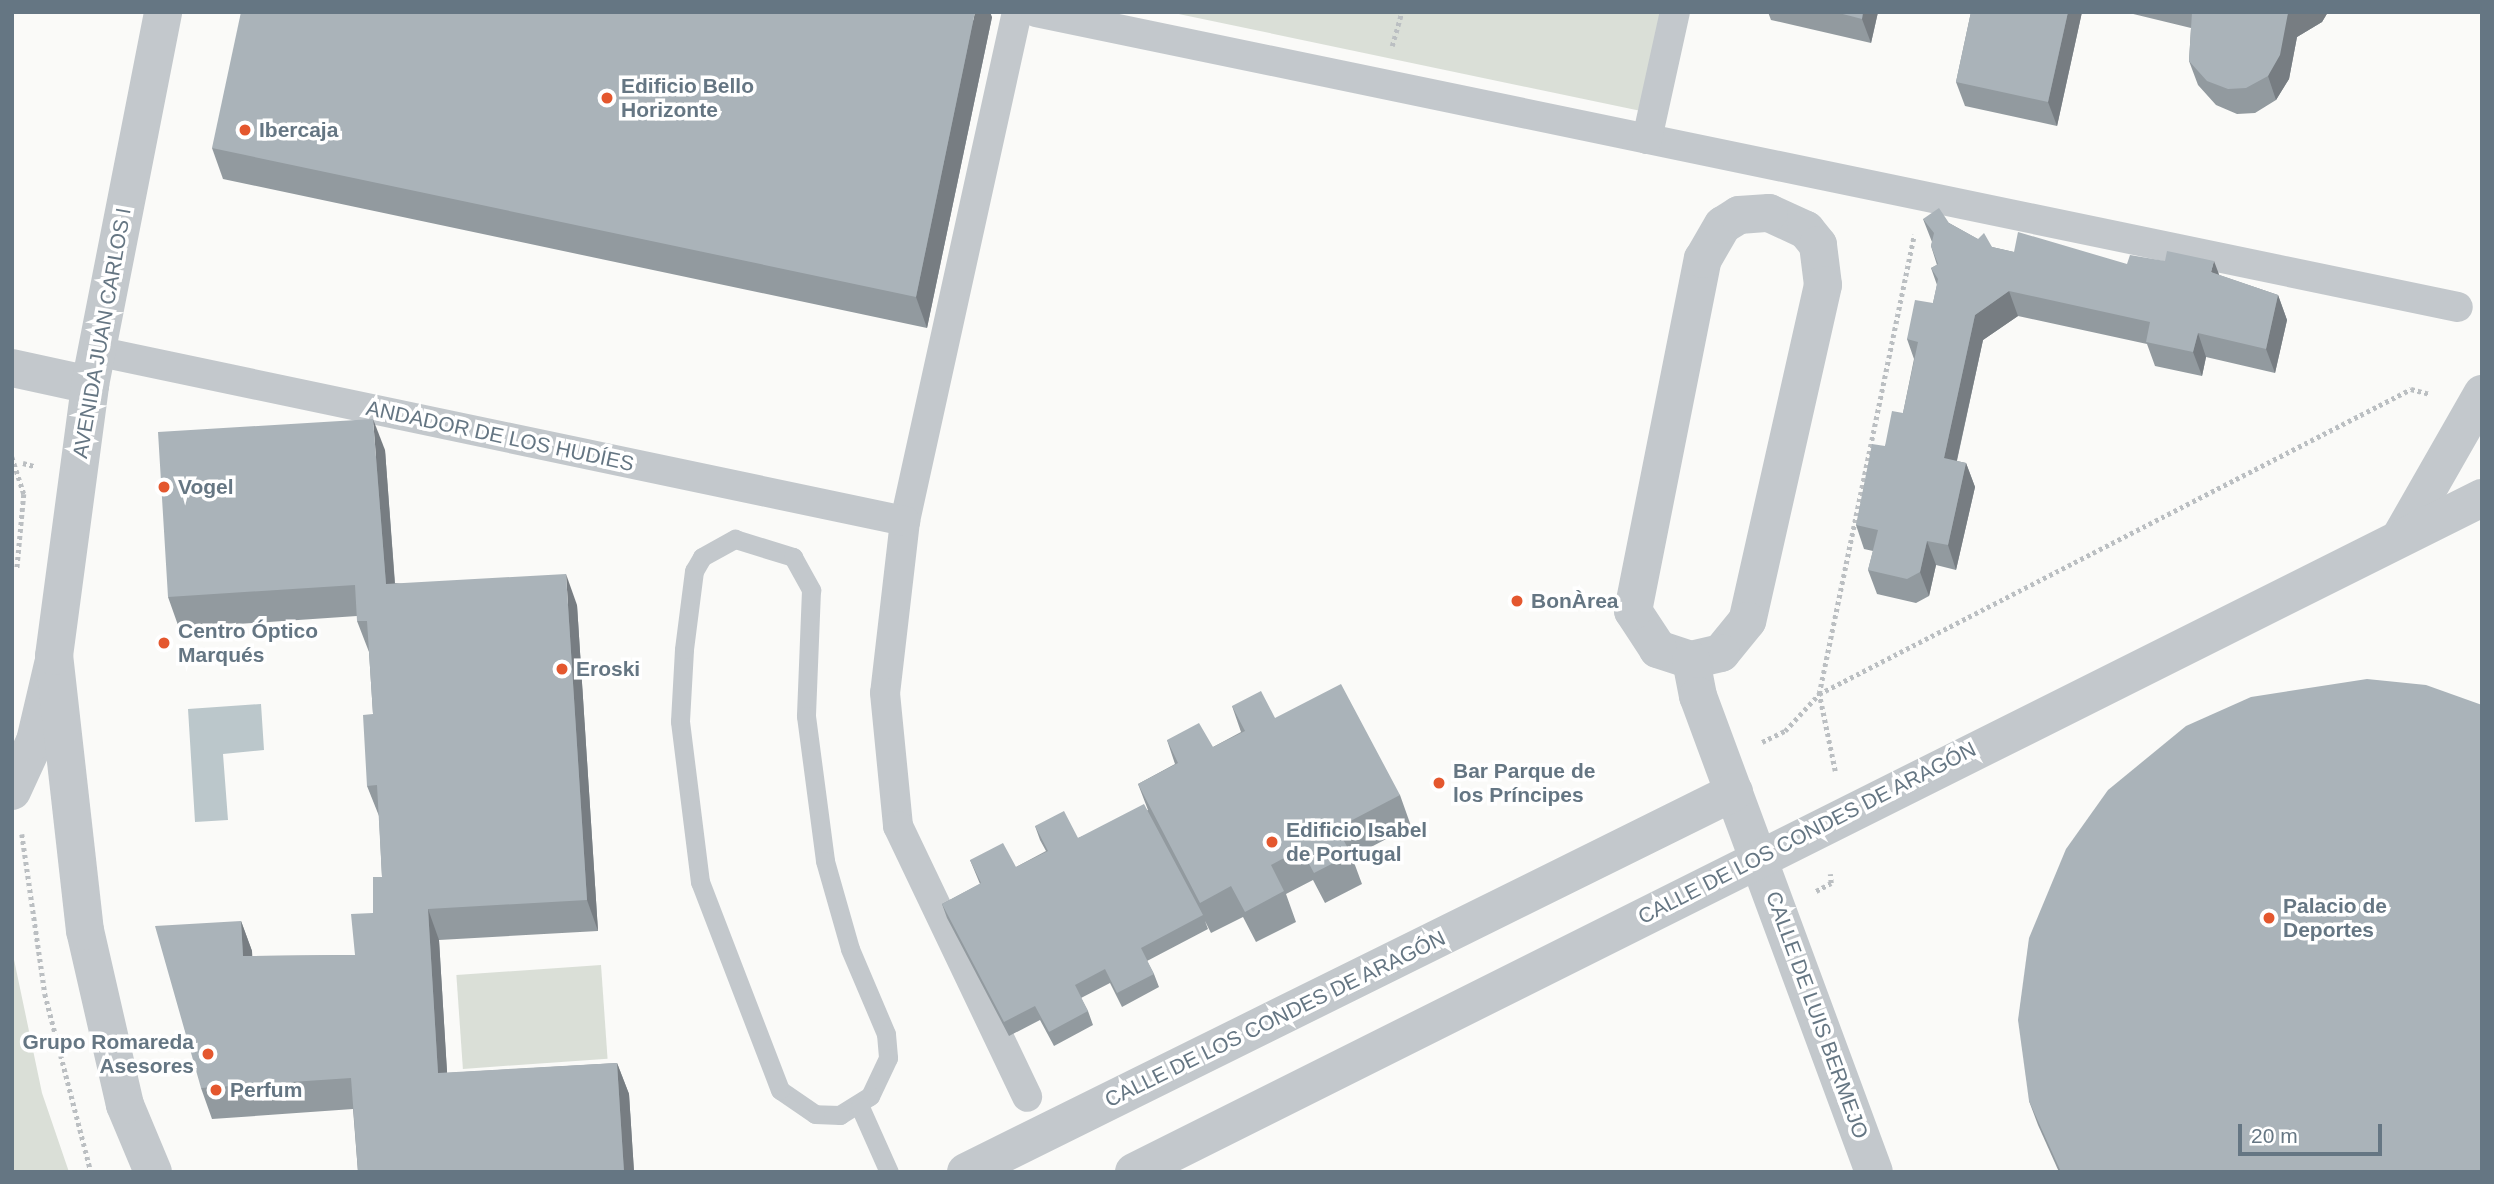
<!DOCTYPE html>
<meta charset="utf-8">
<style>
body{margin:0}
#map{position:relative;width:2494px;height:1184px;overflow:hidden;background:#fafaf8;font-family:Helvetica,sans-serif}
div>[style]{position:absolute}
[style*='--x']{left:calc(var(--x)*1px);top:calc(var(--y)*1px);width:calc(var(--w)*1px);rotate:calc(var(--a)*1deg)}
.green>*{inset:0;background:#dadfd7;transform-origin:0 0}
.water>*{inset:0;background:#bbc7cb}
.path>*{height:4.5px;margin-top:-2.25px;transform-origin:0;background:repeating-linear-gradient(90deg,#bbbfc2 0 3.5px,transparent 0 7px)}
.service>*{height:19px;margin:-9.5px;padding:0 9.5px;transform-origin:9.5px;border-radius:9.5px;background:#c3c8cc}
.pedestrian>*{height:30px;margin:-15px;padding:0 15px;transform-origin:15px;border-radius:15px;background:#c3c8cc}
.minor>*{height:38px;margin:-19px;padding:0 19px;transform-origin:19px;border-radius:19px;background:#c3c8cc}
.tertiary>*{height:38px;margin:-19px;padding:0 19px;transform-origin:19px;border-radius:19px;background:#c3c8cc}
.wall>*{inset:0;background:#929a9f}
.shaded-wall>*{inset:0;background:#777d82}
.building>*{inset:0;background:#aab3b9}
.dots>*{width:19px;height:19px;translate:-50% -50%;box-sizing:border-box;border:4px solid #fff;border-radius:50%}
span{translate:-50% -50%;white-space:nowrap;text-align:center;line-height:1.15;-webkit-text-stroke:7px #fff;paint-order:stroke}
.poi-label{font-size:21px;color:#657683;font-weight:700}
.left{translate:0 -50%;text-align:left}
.right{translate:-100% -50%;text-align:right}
.street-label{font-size:21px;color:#657683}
.frame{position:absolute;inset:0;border:14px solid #657683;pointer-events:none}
.scale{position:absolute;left:2238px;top:1124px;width:144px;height:32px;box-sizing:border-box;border:4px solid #657683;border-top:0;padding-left:9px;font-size:21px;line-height:24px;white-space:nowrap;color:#657683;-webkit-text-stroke:5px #fff;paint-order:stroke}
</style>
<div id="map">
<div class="green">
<i style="clip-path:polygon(1169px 12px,1661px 12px,1641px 111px)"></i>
<i style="clip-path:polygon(12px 950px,42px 1093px,69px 1172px,12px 1172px)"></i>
<i style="left:601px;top:965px;width:94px;height:145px;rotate:86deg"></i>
</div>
<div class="water">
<i style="clip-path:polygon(261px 704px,264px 750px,223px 754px,228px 820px,195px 822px,188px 709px)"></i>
</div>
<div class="path">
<i style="--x:1392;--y:46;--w:35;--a:-74"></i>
<i style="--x:12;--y:457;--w:39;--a:72"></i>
<i style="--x:24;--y:494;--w:76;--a:95.3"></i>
<i style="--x:23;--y:463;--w:11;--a:15"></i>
<i style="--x:1762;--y:742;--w:25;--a:-26"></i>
<i style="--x:1785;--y:731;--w:50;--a:-47.4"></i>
<i style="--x:1819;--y:694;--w:666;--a:-27.26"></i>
<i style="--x:2411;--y:389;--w:20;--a:15"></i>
<i style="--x:1835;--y:771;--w:79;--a:-101.7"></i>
<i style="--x:1819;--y:694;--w:469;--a:-78.3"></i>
<i style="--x:22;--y:834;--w:162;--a:81.8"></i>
<i style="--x:45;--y:994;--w:184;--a:75.5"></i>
<i style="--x:1816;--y:891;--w:17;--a:-28"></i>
<i style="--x:1831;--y:883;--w:9;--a:-96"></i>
</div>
<div class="service">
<i style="--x:735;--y:539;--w:61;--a:17.2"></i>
<i style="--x:793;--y:557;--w:38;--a:61"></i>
<i style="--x:811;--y:590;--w:126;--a:92.3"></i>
<i style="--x:806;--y:716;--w:146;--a:82.5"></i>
<i style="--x:825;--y:861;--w:91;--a:74.1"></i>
<i style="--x:850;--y:949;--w:92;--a:67"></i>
<i style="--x:886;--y:1034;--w:24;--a:85"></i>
<i style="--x:888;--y:1058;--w:42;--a:115.3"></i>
<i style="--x:870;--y:1096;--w:36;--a:148"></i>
<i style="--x:840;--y:1115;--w:25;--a:-178"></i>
<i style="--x:815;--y:1114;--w:42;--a:-145.6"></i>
<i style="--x:780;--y:1090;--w:223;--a:-111"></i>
<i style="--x:700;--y:882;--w:162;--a:-97.1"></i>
<i style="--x:680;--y:721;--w:72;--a:-86.8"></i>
<i style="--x:684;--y:649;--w:79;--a:-82.7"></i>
<i style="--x:694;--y:571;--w:16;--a:-60"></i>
<i style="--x:702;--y:557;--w:38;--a:-29"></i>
<i style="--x:860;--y:1107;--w:71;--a:66"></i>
</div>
<div class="pedestrian">
<i style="--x:1017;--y:12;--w:521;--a:102.41"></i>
<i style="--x:905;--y:521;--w:173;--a:96.6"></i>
<i style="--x:885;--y:693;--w:134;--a:84.4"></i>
<i style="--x:898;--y:826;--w:300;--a:64.5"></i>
<i style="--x:1036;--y:12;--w:1452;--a:11.72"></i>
<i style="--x:1647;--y:139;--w:130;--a:-77.6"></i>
<i style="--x:96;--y:351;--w:827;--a:11.87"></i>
</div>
<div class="minor">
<i style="--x:1769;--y:213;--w:41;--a:24.7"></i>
<i style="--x:1806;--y:230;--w:19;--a:51"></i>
<i style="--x:1818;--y:245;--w:40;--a:82.9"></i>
<i style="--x:1823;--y:285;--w:344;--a:102.7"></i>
<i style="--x:1747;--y:621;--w:41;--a:129.1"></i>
<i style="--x:1721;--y:653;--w:31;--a:167"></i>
<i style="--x:1691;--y:660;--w:35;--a:-162"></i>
<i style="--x:1658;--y:649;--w:45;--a:-123.3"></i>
<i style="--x:1633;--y:611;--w:359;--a:-78.8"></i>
<i style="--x:1703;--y:259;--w:39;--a:-60"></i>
<i style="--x:1723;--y:225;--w:19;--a:-32"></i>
<i style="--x:1739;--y:215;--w:30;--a:-4"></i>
<i style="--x:12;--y:368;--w:80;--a:12.3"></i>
<i style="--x:1691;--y:660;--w:37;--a:79"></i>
<i style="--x:1698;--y:696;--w:507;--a:69.71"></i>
<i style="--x:12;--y:791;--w:55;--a:-65.3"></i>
<i style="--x:35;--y:741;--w:79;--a:-76.8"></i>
<i style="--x:966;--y:1172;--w:857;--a:-26.33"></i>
</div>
<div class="tertiary">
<i style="--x:2400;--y:538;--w:166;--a:-60.3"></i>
<i style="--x:153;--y:1172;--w:73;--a:-112.7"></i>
<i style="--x:125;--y:1105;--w:179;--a:-102.9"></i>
<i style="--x:85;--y:931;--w:277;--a:-96.4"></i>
<i style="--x:54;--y:656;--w:273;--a:-82.4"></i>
<i style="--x:90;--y:385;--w:380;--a:-78.9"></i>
<i style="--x:1134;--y:1172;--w:1507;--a:-26.57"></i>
</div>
<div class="wall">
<i style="clip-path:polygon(1768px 12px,1878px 12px,1871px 43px,1771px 20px)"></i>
<i style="clip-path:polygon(1971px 12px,2082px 12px,2057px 126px,1965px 106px,1956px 82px)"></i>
<i style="clip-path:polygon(2125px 12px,2328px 12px,2322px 22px,2297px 37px,2289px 79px,2276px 100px,2255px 113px,2237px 114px,2216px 105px,2198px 85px,2189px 61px,2191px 28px)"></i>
<i style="clip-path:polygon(992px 17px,927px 328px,223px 179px,212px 148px)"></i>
<i style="clip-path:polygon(1923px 219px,1949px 223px,1992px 247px,2014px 252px,2219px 275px,2278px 295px,2287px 320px,2275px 373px,2206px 357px,2202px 376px,2155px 366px,2147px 344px,2018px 316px,1983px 340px,1957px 461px,1966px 463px,1975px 487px,1956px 570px,1936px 565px,1929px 596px,1916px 603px,1877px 594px,1868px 570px,1873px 551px,1864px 549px,1856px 525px,1885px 446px,1903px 413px,1914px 359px,1907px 339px,1933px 303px,1937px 285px,1931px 268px,1937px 265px,1931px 246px,1932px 242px)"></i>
<i style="clip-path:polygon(385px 450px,395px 583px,577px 605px,598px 931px,439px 940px,447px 1073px,617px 1063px,629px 1094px,634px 1172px,358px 1172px,353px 1109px,212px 1119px,201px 1088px,241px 921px,252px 951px,252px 956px,355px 955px,373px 913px,382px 877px,379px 816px,367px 786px,373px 714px,369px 652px,357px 621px,357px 616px,179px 628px,168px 597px)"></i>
<i style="clip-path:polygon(1232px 706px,1275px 718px,1400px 795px,1411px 826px,1352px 857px,1362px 884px,1325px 903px,1313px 880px,1286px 894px,1296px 922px,1256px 942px,1243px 917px,1211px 933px,1205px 921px,1208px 929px,1147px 961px,1154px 974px,1159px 987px,1122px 1007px,1110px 983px,1081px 998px,1088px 1011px,1093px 1025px,1054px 1046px,1040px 1020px,1009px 1036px,947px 918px,942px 904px,980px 884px,970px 860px,1016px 867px,1046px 851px,1040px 840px,1035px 826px,1078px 838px,1148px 810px,1138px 784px,1175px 764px,1167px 740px,1213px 747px,1241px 732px)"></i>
<i style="clip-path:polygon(2029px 1101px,2482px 1172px,2059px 1172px,2038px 1125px)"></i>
</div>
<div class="shaded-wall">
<i style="clip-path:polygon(975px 12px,990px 12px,992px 17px,927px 328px,916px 297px)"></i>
<i style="clip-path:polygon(1863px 12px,1878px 12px,1871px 43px,1862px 19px)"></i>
<i style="clip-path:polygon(2068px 12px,2082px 12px,2057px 126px,2048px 102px)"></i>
<i style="clip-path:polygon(2289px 12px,2328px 12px,2322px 22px,2297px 37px,2289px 79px,2276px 100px,2268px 76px,2288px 13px)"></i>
<i style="clip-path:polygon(2214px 261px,2223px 285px,2211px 272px)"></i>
<i style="clip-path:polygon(2009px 291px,2018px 316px,1983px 340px,1952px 482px,1944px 458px,1975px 315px)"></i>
<i style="clip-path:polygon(2278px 295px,2287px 320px,2275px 373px,2266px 349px)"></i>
<i style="clip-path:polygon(2198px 333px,2206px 357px,2202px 376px,2193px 352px)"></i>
<i style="clip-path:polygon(373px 419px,385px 450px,397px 614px,386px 584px)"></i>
<i style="clip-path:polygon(1966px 463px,1975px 487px,1956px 570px,1948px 545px)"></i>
<i style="clip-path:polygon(1927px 541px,1936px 565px,1929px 596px,1920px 572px)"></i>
<i style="clip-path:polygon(566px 574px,577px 605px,598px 931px,587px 900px)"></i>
<i style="clip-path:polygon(428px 909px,439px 940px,449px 1104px,438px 1073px)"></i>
<i style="clip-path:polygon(241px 921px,252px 951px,254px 987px,243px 956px)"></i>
<i style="clip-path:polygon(617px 1063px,629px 1094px,634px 1172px,624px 1172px)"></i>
</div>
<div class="building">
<i style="clip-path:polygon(241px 12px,975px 12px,916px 297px,212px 148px)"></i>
<i style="clip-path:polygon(1835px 12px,1863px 12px,1862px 19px)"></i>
<i style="clip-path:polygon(1971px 12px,2068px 12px,2048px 102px,1956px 82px)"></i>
<i style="clip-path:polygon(2192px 12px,2289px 12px,2288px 13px,2280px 55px,2268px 76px,2246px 88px,2228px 89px,2207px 81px,2189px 61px)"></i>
<i style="clip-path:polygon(1939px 208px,1949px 223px,1978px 239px,1984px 233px,1992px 247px,2014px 252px,2018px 232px,2127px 264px,2130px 255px,2165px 261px,2167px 251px,2214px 261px,2211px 272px,2278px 295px,2266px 349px,2198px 333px,2193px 352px,2146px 342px,2150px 322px,2009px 291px,1975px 315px,1944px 458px,1966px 463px,1948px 545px,1927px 541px,1920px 572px,1907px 579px,1868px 570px,1878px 530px,1856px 525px,1872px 444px,1885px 446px,1892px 411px,1903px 413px,1918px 342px,1907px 339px,1915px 300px,1933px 303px,1938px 279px,1931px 268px,1938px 264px,1931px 246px,1934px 233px,1923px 219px)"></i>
<i style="clip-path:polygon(373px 419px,386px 584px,566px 574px,587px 900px,428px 909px,438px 1073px,617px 1063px,624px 1172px,358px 1172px,351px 1078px,201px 1088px,155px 926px,241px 921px,243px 956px,355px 955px,351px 914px,373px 913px,373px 877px,382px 877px,377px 785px,367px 786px,363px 715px,373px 714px,367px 621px,357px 621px,355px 585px,168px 597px,158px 432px)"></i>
<i style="clip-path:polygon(2367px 679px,2426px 685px,2482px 705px,2482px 1172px,2061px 1172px,2029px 1101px,2018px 1020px,2029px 938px,2066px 849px,2108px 790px,2186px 726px,2251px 697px)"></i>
<i style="clip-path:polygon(1341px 684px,1400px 795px,1337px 828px,1351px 854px,1314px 873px,1301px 849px,1271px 865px,1284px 891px,1245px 912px,1231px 886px,1200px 903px,1138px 784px,1178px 763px,1167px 740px,1199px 723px,1213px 747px,1245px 731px,1232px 706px,1261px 691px,1275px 718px)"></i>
<i style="clip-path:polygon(1144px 804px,1203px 915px,1141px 948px,1154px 974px,1117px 993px,1105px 969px,1075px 985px,1088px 1011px,1049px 1032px,1035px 1006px,1004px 1022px,942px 904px,981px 883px,970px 860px,1003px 843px,1016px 867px,1048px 851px,1035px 826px,1064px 811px,1078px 838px)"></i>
</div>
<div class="dots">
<i style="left:607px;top:98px;background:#e4572e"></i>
<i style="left:245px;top:130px;background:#e4572e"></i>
<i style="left:164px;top:487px;background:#e4572e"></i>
<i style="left:1517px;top:601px;background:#e4572e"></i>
<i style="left:164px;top:643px;background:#e4572e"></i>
<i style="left:562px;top:669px;background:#e4572e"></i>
<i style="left:1439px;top:783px;background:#e4572e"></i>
<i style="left:1272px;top:842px;background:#e4572e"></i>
<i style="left:2269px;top:918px;background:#e4572e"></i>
<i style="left:208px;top:1054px;background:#e4572e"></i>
<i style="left:216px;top:1090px;background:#e4572e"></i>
</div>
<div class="poi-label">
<span class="left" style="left:621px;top:98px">Edificio Bello<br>Horizonte</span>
<span class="left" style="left:259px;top:130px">Ibercaja</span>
<span class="left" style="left:178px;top:487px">Vogel</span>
<span class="left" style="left:1531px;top:601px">BonÀrea</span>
<span class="left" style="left:178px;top:643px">Centro Óptico<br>Marqués</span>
<span class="left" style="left:576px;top:669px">Eroski</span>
<span class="left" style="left:1453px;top:783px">Bar Parque de<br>los Príncipes</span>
<span class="left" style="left:1286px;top:842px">Edificio Isabel<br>de Portugal</span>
<span class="left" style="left:2283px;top:918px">Palacio de<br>Deportes</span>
<span class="right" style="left:194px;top:1054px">Grupo Romareda<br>Asesores</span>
<span class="left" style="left:230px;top:1090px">Perfum</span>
</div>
<div class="street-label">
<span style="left:102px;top:333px;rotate:-80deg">AVENIDA JUAN CARLOS I</span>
<span style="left:500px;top:436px;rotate:12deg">ANDADOR DE LOS HUDÍES</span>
<span style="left:1807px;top:833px;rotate:-27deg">CALLE DE LOS CONDES DE ARAGÓN</span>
<span style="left:1817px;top:1015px;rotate:70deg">CALLE DE LUIS BERMEJO</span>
<span style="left:1275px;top:1019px;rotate:-26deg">CALLE DE LOS CONDES DE ARAGÓN</span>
</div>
<div class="frame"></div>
<div class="scale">20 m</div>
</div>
